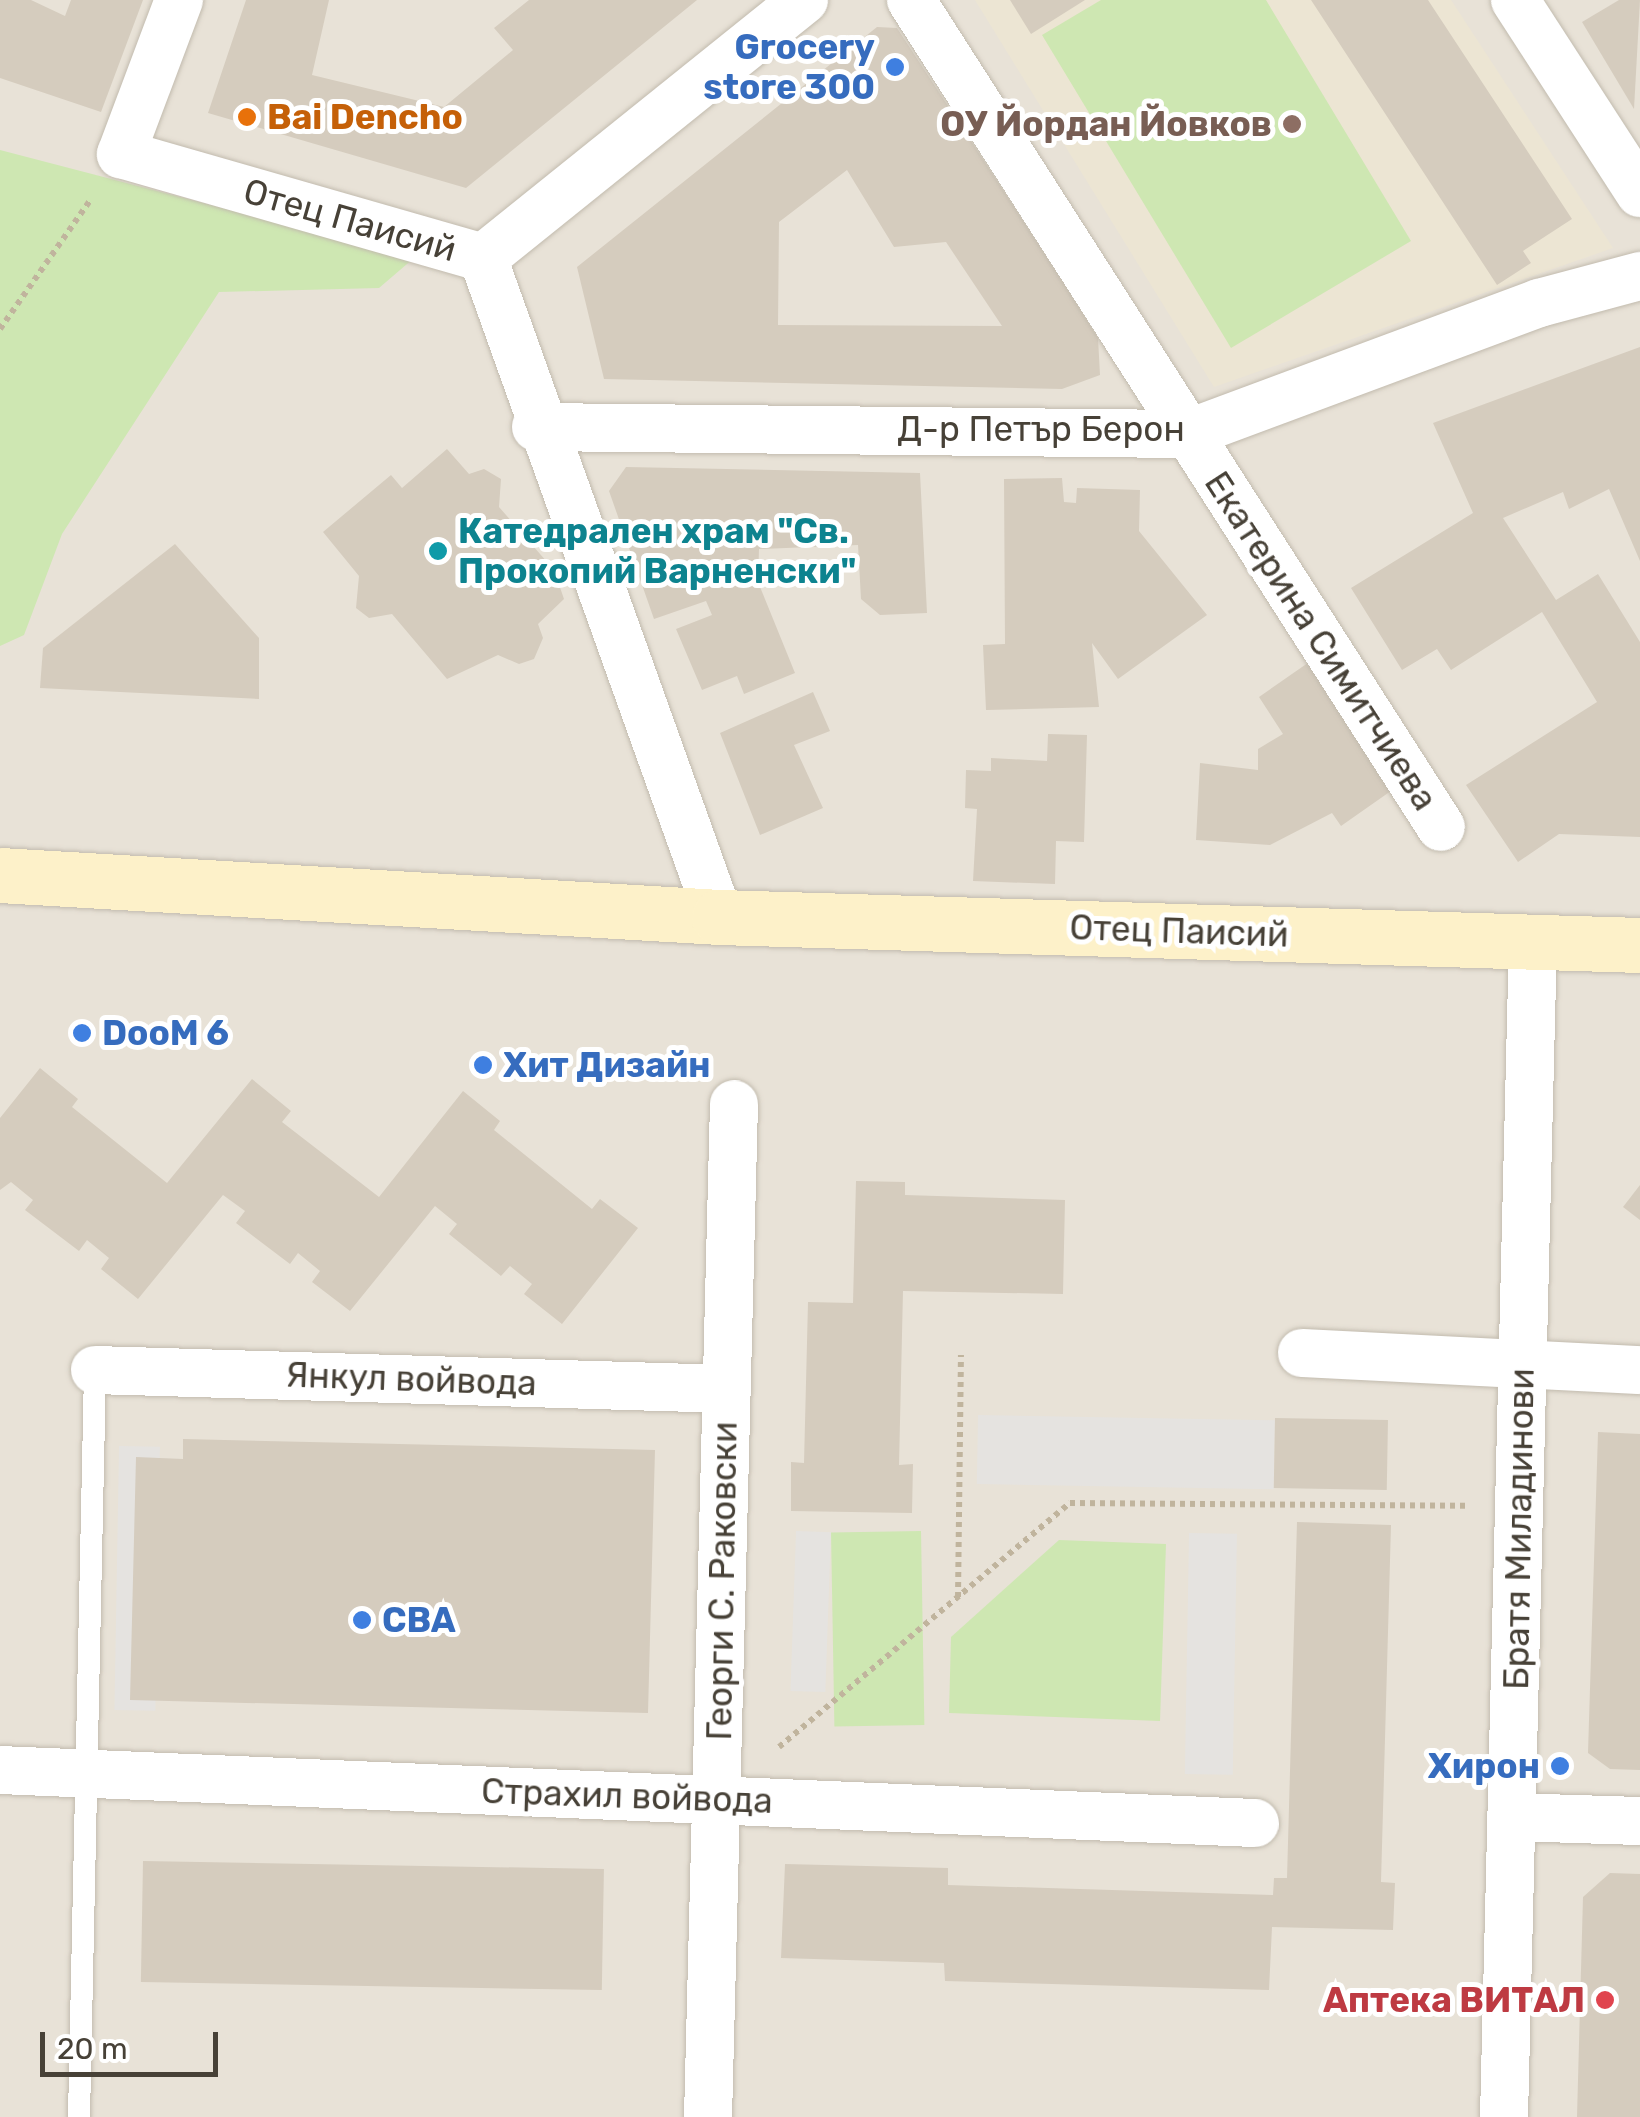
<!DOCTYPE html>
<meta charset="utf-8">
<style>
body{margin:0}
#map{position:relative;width:1640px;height:2117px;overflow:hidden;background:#f4f0e8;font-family:Rubik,sans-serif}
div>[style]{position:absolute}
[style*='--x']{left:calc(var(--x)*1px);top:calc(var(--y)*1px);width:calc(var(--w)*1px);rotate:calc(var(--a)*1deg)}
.residential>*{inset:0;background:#e8e2d7;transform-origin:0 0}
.education>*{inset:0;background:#ece5d3}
.green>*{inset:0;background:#cee7b2;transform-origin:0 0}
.parking>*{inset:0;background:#e5e3e0;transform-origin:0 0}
.building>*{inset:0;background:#d5ccbe;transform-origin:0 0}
.path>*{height:6px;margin-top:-3px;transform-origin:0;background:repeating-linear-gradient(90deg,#c0b49d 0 5px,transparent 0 10px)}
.roads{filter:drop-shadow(0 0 2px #c2bbae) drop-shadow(0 0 2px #c2bbae)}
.lane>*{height:22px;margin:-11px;padding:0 11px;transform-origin:11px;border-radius:11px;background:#fff}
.street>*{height:48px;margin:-24px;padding:0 24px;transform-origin:24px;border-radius:24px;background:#fff}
.secondary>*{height:55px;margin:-27.5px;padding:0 27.5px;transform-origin:27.5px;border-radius:27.5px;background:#fdf1c9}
.dots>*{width:28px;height:28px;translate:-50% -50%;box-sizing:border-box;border:5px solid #fff;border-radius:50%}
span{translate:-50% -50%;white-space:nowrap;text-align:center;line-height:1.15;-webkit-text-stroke:10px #fff;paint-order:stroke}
.shop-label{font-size:35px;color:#366cbe;font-weight:700}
.right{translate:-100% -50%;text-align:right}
.left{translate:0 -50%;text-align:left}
.food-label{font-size:35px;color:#c56008;font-weight:700}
.education-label{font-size:35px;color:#785e54;font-weight:700}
.street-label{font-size:35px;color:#474137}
.culture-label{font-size:35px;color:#0d838f;font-weight:700}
.health-label{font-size:35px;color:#be3a42;font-weight:700}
.scale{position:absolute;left:40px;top:2032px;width:178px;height:45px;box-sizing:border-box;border:5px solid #474137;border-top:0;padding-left:12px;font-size:30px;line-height:35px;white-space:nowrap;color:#474137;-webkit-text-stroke:8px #fff;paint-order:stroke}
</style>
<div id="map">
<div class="residential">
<i style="left:0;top:0;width:1640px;height:2117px"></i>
</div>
<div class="education">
<i style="clip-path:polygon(975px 0,1451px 0,1613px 248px,1214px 387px)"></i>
</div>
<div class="green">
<i style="clip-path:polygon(1101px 0,1266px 0,1411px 241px,1231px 348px,1042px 35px)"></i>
<i style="clip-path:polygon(0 150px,414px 258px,379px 288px,219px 292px,62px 534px,24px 635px,0 646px)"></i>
<i style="left:921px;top:1531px;width:194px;height:90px;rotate:89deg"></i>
<i style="clip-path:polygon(1059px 1540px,1166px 1544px,1160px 1721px,949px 1713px,951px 1637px)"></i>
</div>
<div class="parking">
<i style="left:978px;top:1415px;width:297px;height:69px;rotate:1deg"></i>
<i style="left:119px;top:1446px;width:41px;height:264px;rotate:1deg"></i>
<i style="left:796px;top:1531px;width:35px;height:160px;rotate:2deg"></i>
<i style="left:1189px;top:1533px;width:48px;height:241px;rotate:1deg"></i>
</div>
<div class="building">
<i style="clip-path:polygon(0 0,31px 0,65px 16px,71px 0,143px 0,101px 112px,0 78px)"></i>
<i style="clip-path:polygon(246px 0,329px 0,312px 75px,444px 107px,513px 50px,494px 28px,529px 0,697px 0,466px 188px,208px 113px)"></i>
<i style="clip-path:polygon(1010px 0,1085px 0,1031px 34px)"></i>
<i style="clip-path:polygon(1311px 0,1428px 0,1572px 219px,1523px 251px,1531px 263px,1497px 285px)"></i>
<i style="clip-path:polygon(1619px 0,1640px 0,1634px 109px,1582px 22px)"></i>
<i style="clip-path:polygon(evenodd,877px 27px,897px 28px,1065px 285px,1098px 338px,1100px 375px,1062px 389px,604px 379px,577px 267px,877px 27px,847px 170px,894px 247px,946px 242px,1002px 326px,778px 325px,779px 222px,847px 170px)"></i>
<i style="clip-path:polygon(1640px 347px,1640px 561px,1609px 489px,1569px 509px,1563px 492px,1503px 518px,1556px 600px,1598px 574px,1640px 642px,1640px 837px,1559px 834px,1518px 862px,1466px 785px,1597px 702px,1542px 612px,1451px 670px,1437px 649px,1402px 670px,1351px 588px,1473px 513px,1433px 423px)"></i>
<i style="clip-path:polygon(447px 449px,469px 474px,484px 469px,501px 479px,499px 507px,554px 570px,564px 599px,538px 624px,543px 638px,534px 659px,519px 664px,498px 655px,447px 679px,392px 614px,369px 618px,356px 608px,359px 576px,323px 532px,391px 475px,402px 488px)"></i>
<i style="clip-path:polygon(626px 467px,920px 473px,927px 613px,880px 615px,861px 599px,858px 545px,759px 549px,758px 582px,795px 673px,744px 694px,737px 676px,702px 690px,676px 629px,712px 615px,706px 601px,654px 619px,609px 491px)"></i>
<i style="clip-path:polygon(1062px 478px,1064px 502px,1076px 503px,1077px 488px,1140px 490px,1139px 531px,1207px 615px,1118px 679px,1092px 643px,1099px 707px,986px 710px,983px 645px,1005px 644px,1004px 479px)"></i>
<i style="clip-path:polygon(175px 544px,259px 638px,259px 699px,40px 688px,43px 648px)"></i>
<i style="clip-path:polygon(1315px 658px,1398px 786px,1341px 826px,1332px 813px,1270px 845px,1196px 840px,1200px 763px,1258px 770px,1258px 749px,1283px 734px,1259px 697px)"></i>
<i style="clip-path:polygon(813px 692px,830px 731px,794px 745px,823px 808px,760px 835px,720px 733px)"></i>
<i style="clip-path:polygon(1048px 734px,1087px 735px,1084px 842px,1056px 841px,1055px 884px,973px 881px,977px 809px,965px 808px,966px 770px,991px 771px,991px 758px,1047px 761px)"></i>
<i style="clip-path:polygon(40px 1068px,78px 1099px,72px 1107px,167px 1183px,252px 1079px,291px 1111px,282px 1122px,379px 1197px,463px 1091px,500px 1121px,494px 1130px,592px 1209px,600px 1199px,638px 1228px,562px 1324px,524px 1294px,532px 1284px,510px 1266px,501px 1276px,449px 1234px,457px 1224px,435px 1206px,350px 1311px,312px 1282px,320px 1271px,298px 1253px,290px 1264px,236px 1223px,245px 1211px,223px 1195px,138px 1299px,101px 1269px,109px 1258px,87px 1240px,79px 1251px,25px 1210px,33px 1200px,11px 1182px,0 1190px,0 1118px)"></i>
<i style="clip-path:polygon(856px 1181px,905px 1182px,905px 1195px,1065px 1200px,1063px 1294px,903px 1291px,899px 1465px,913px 1464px,912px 1513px,791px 1511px,791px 1462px,804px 1463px,808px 1302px,853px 1303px)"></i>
<i style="clip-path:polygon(1640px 1185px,1640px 1220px,1623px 1207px)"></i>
<i style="left:1275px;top:1418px;width:113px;height:70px;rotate:1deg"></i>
<i style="clip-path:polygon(1598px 1432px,1640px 1434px,1640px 1770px,1610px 1769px,1588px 1753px)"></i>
<i style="clip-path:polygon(183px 1439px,655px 1450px,648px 1713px,130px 1700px,136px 1457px,183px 1459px)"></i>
<i style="clip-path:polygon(1297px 1522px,1391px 1525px,1381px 1882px,1395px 1883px,1393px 1930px,1272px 1927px,1269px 1990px,945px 1981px,944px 1963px,781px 1958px,785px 1864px,948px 1868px,948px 1885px,1273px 1895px,1274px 1878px,1287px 1878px)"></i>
<i style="left:143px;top:1861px;width:461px;height:121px;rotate:1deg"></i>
<i style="clip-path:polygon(1610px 1873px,1640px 1874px,1640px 2117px,1577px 2117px,1583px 1897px)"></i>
</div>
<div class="path">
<i style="--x:0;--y:329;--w:159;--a:-55"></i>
<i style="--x:958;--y:1597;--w:242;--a:-89.3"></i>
<i style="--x:779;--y:1747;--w:380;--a:-40"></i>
<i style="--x:1070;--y:1503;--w:398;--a:0.4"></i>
</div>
<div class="roads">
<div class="lane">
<i style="--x:79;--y:2117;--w:747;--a:-88.77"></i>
</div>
<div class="street">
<i style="--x:179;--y:0;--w:165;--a:110.6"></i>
<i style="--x:121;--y:154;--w:377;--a:16"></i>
<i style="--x:911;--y:0;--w:982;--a:57.35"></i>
<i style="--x:1515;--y:0;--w:230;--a:57.1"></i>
<i style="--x:483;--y:258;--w:700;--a:70.3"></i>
<i style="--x:483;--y:258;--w:412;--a:-38.8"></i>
<i style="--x:536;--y:427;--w:651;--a:0.62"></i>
<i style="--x:1187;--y:434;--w:376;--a:-20.4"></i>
<i style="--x:1539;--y:303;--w:105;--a:-15"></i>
<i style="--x:1302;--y:1353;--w:338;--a:2.9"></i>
<i style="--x:95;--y:1370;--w:631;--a:1.72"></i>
<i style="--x:0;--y:1770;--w:1256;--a:2.42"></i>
<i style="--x:1512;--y:1817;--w:128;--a:1.8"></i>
<i style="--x:708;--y:2117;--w:1013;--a:-88.53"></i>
<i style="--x:1504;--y:2117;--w:1176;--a:-88.59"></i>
</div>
<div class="secondary">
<i style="--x:0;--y:875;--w:720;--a:3.34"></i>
<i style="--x:719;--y:917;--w:921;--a:1.74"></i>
</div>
</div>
<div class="dots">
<i style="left:895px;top:67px;background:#3f7fe0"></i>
<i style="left:247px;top:117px;background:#e8710a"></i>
<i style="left:1292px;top:124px;background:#8d6e63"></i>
<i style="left:438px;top:551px;background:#0f9aa8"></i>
<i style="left:82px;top:1033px;background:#3f7fe0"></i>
<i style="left:483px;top:1065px;background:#3f7fe0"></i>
<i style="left:362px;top:1620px;background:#3f7fe0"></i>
<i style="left:1560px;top:1766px;background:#3f7fe0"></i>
<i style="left:1605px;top:2000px;background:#e0444e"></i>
</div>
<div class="shop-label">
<span class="right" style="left:875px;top:67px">Grocery<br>store 300</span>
<span class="left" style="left:102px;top:1033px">DooM 6</span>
<span class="left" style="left:503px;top:1065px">Хит Дизайн</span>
<span class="left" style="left:382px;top:1620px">CBA</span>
<span class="right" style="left:1540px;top:1766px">Хирон</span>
</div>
<div class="food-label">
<span class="left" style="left:267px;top:117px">Bai Dencho</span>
</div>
<div class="education-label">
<span class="right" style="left:1272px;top:124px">ОУ Йордан Йовков</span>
</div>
<div class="street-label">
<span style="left:350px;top:220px;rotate:16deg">Отец Паисий</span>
<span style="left:1041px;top:429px">Д-р Петър Берон</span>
<span style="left:1321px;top:641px;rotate:57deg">Екатерина Симитчиева</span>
<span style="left:1179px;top:931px;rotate:2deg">Отец Паисий</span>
<span style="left:411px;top:1379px;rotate:2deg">Янкул войвода</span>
<span style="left:1519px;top:1529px;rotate:-89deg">Братя Миладинови</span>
<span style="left:722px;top:1581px;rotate:-89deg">Георги С. Раковски</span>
<span style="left:627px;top:1796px;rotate:2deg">Страхил войвода</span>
</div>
<div class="culture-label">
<span class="left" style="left:458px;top:551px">Катедрален храм "Св.<br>Прокопий Варненски"</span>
</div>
<div class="health-label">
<span class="right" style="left:1585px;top:2000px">Аптека ВИТАЛ</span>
</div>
<div class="scale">20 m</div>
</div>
